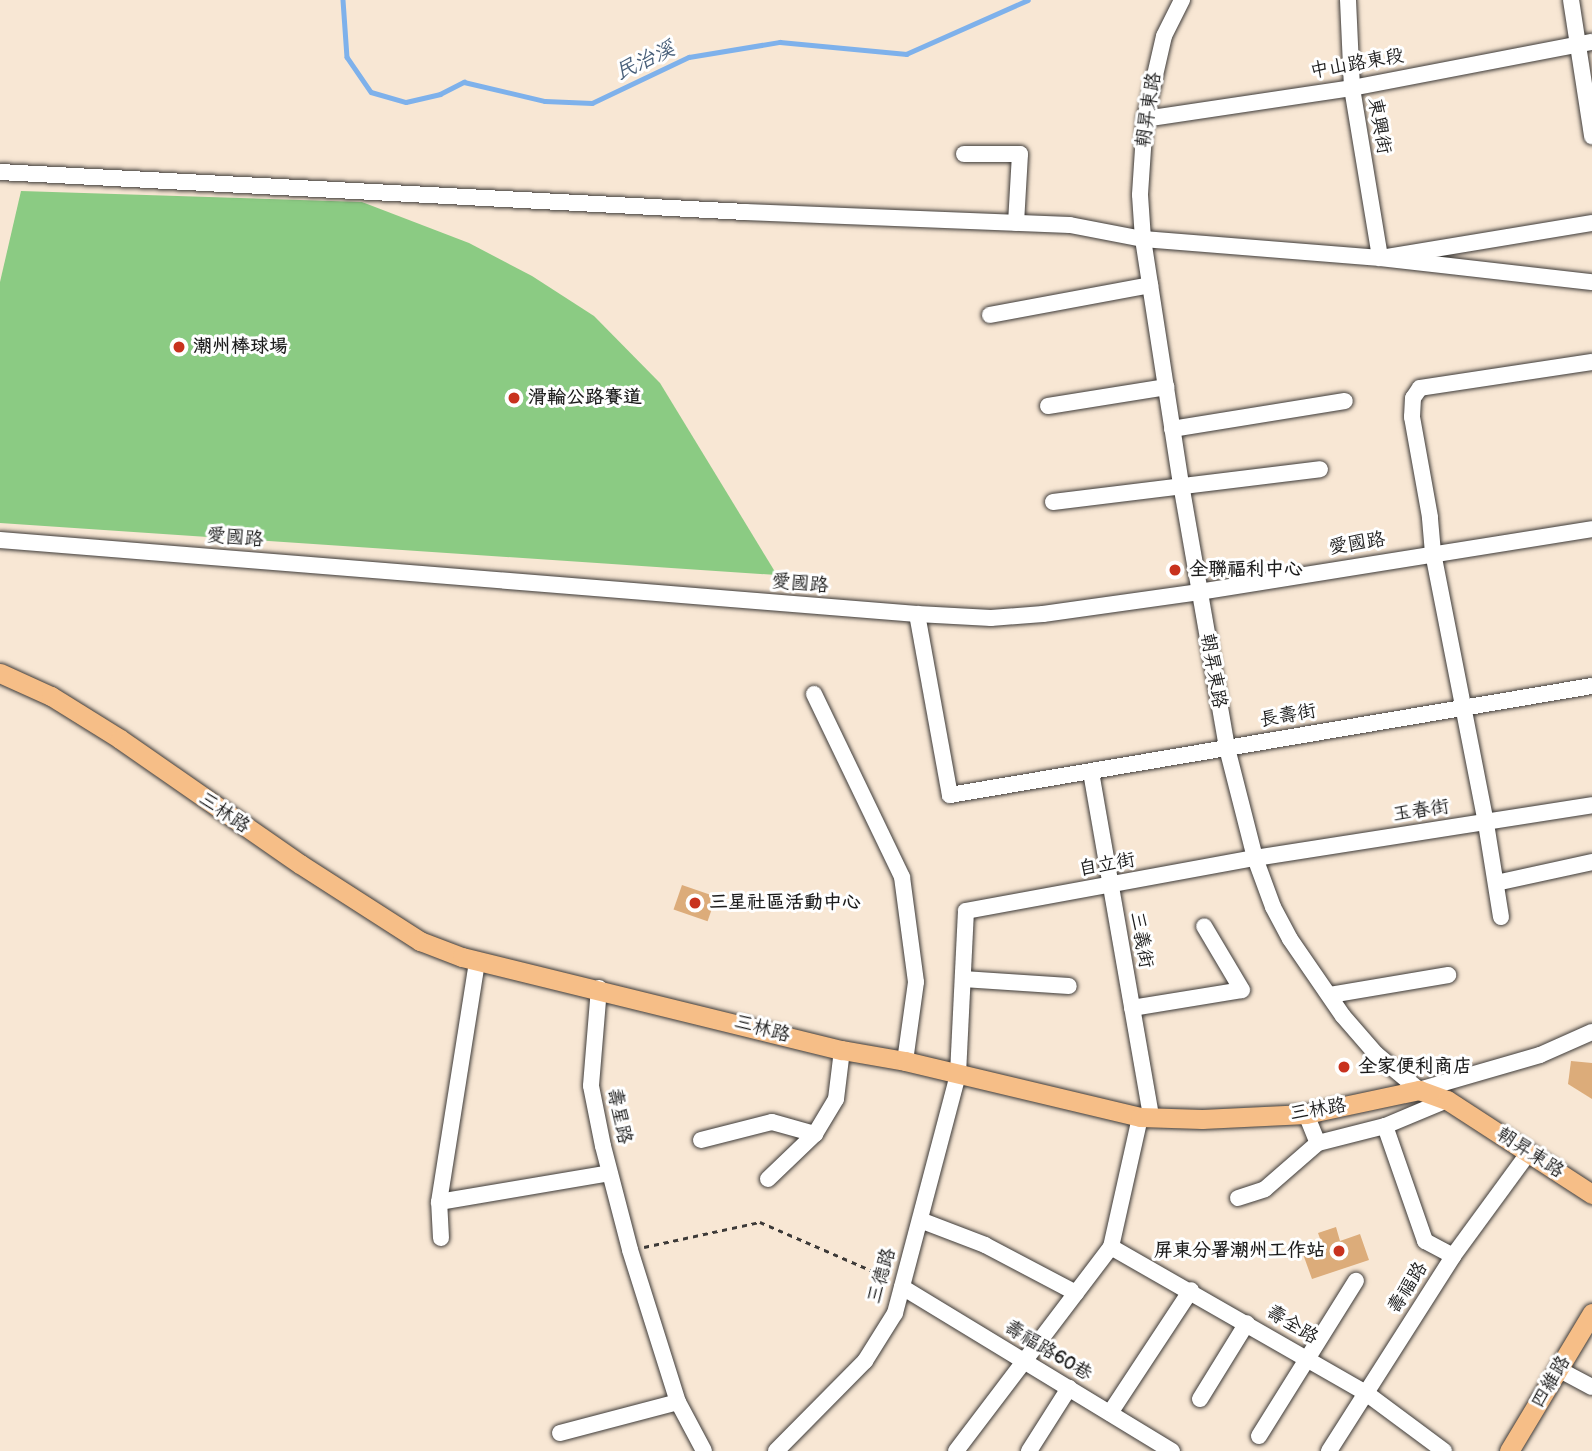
<!DOCTYPE html>
<meta charset="utf-8">
<style>
body{margin:0}
#map{position:relative;width:1592px;height:1451px;overflow:hidden;background:#f8e7d4;font-family:"Balsamiq Sans","LXGW WenKai TC",sans-serif}
div>[style]{position:absolute}
[style*='--x']{left:calc(var(--x)*1px);top:calc(var(--y)*1px);width:calc(var(--w)*1px);rotate:calc(var(--a)*1deg)}
.green>*{inset:0;background:#8bcb83}
.stream>*{height:4.5px;margin:-2.25px;padding:0 2.25px;transform-origin:2.25px;border-radius:2.25px;background:#7eb1eb}
.building>*{inset:0;background:#dcac7a;transform-origin:0 0}
.path>*{height:2.5px;margin-top:-1.25px;transform-origin:0;background:repeating-linear-gradient(90deg,#3d3a38 0 5px,transparent 0 10px)}
.roads{filter:drop-shadow(0 0 2px #3d3a38) drop-shadow(0 0 2px #3d3a38)}
.minor>*{height:16px;margin:-8px;padding:0 8px;transform-origin:8px;border-radius:8px;background:#fff}
.major>*{height:19px;margin:-9.5px;padding:0 9.5px;transform-origin:9.5px;border-radius:9.5px;background:#f6be87}
.dots>*{width:19px;height:19px;translate:-50% -50%;box-sizing:border-box;border:4px solid #fff;border-radius:50%}
span{translate:-50% -50%;white-space:nowrap;text-align:center;line-height:1.15;-webkit-text-stroke:6px #fff;paint-order:stroke}
.street-label{font-size:19px;color:#1c1c1c}
.poi-label{font-size:19px;color:#1c1c1c;font-weight:700}
.left{translate:0 -50%;text-align:left}
.right{translate:-100% -50%;text-align:right}
.water-label{font-size:21px;color:#485f79;font-style:italic}
</style>
<div id="map">
<div class="green">
<i style="clip-path:polygon(21px 191px,362px 202px,469px 243px,532px 276px,594px 316px,660px 383px,777px 575px,0 523px,0 282px)"></i>
</div>
<div class="stream">
<i style="--x:343;--y:0;--w:57;--a:86"></i>
<i style="--x:347;--y:57;--w:42;--a:55.6"></i>
<i style="--x:371;--y:92;--w:36;--a:16"></i>
<i style="--x:406;--y:102;--w:35;--a:-13"></i>
<i style="--x:440;--y:94;--w:27;--a:-27"></i>
<i style="--x:464;--y:82;--w:83;--a:13.2"></i>
<i style="--x:545;--y:101;--w:47;--a:2.4"></i>
<i style="--x:592;--y:103;--w:107;--a:-25.4"></i>
<i style="--x:689;--y:57;--w:92;--a:-9.4"></i>
<i style="--x:780;--y:42;--w:127;--a:5.4"></i>
<i style="--x:906;--y:54;--w:133;--a:-23.9"></i>
</div>
<div class="building">
<i style="left:682px;top:885px;width:36px;height:26px;rotate:19deg"></i>
<i style="clip-path:polygon(1571px 1061px,1592px 1063px,1592px 1099px,1568px 1084px)"></i>
<i style="clip-path:polygon(1336px 1227px,1340px 1241px,1360px 1234px,1369px 1260px,1312px 1279px,1303px 1254px,1323px 1247px,1318px 1233px)"></i>
</div>
<div class="path">
<i style="--x:644;--y:1247;--w:119;--a:-12.2"></i>
<i style="--x:760;--y:1222;--w:141;--a:23.5"></i>
</div>
<div class="roads">
<div class="minor">
<i style="--x:1182;--y:0;--w:40;--a:116.6"></i>
<i style="--x:1164;--y:36;--w:85;--a:102.9"></i>
<i style="--x:1145;--y:119;--w:76;--a:93.8"></i>
<i style="--x:1140;--y:195;--w:44;--a:86.1"></i>
<i style="--x:1143;--y:239;--w:248;--a:81.2"></i>
<i style="--x:1181;--y:484;--w:268;--a:80.1"></i>
<i style="--x:1227;--y:748;--w:114;--a:75.7"></i>
<i style="--x:1255;--y:858;--w:52;--a:69.8"></i>
<i style="--x:1273;--y:907;--w:36;--a:62"></i>
<i style="--x:1290;--y:939;--w:93;--a:55.5"></i>
<i style="--x:1343;--y:1016;--w:50;--a:49"></i>
<i style="--x:1376;--y:1054;--w:56;--a:39.9"></i>
<i style="--x:1419;--y:1090;--w:126;--a:-16.1"></i>
<i style="--x:1540;--y:1055;--w:57;--a:-23.9"></i>
<i style="--x:1348;--y:0;--w:88;--a:87.4"></i>
<i style="--x:1352;--y:88;--w:172;--a:80.6"></i>
<i style="--x:1380;--y:258;--w:215;--a:-9.4"></i>
<i style="--x:1571;--y:0;--w:138;--a:81.2"></i>
<i style="--x:1145;--y:119;--w:209;--a:-8.5"></i>
<i style="--x:1352;--y:88;--w:244;--a:-10.9"></i>
<i style="--x:964;--y:154;--w:56;--a:0"></i>
<i style="--x:1020;--y:154;--w:69;--a:93.3"></i>
<i style="--x:0;--y:172;--w:746;--a:3.07"></i>
<i style="--x:745;--y:212;--w:325;--a:2.3"></i>
<i style="--x:1070;--y:225;--w:74;--a:10.9"></i>
<i style="--x:1143;--y:239;--w:238;--a:4.6"></i>
<i style="--x:1380;--y:258;--w:213;--a:6.5"></i>
<i style="--x:990;--y:315;--w:163;--a:-10.6"></i>
<i style="--x:1048;--y:406;--w:120;--a:-9.1"></i>
<i style="--x:1172;--y:429;--w:175;--a:-9.2"></i>
<i style="--x:1053;--y:502;--w:269;--a:-7"></i>
<i style="--x:0;--y:540;--w:920;--a:4.61"></i>
<i style="--x:917;--y:614;--w:74;--a:3.1"></i>
<i style="--x:991;--y:618;--w:52;--a:-4.4"></i>
<i style="--x:1043;--y:614;--w:158;--a:-8"></i>
<i style="--x:1199;--y:592;--w:398;--a:-9.1"></i>
<i style="--x:917;--y:614;--w:184;--a:79.7"></i>
<i style="--x:950;--y:795;--w:651;--a:-9.64"></i>
<i style="--x:814;--y:694;--w:203;--a:64.3"></i>
<i style="--x:902;--y:877;--w:106;--a:82.4"></i>
<i style="--x:916;--y:982;--w:80;--a:97.9"></i>
<i style="--x:1091;--y:772;--w:349;--a:80.1"></i>
<i style="--x:1496;--y:883;--w:98;--a:-12.3"></i>
<i style="--x:1501;--y:917;--w:95;--a:-99.1"></i>
<i style="--x:1486;--y:823;--w:275;--a:-101.1"></i>
<i style="--x:1433;--y:553;--w:36;--a:-95"></i>
<i style="--x:1430;--y:517;--w:102;--a:-100.2"></i>
<i style="--x:1412;--y:417;--w:19;--a:-87"></i>
<i style="--x:1413;--y:398;--w:12;--a:-55"></i>
<i style="--x:1420;--y:388;--w:174;--a:-8.6"></i>
<i style="--x:963;--y:979;--w:106;--a:3.8"></i>
<i style="--x:599;--y:988;--w:98;--a:94.7"></i>
<i style="--x:591;--y:1086;--w:61;--a:78.7"></i>
<i style="--x:603;--y:1146;--w:107;--a:75.4"></i>
<i style="--x:630;--y:1250;--w:159;--a:72.5"></i>
<i style="--x:678;--y:1402;--w:55;--a:62"></i>
<i style="--x:1330;--y:995;--w:120;--a:-9.6"></i>
<i style="--x:1132;--y:1008;--w:111;--a:-9.3"></i>
<i style="--x:1242;--y:990;--w:74;--a:-120.7"></i>
<i style="--x:1306;--y:1114;--w:31;--a:68"></i>
<i style="--x:1385;--y:1126;--w:122;--a:70.8"></i>
<i style="--x:1425;--y:1241;--w:32;--a:28"></i>
<i style="--x:701;--y:1140;--w:73;--a:-14.2"></i>
<i style="--x:772;--y:1122;--w:45;--a:15.6"></i>
<i style="--x:768;--y:1179;--w:65;--a:-43.8"></i>
<i style="--x:815;--y:1134;--w:41;--a:-59"></i>
<i style="--x:836;--y:1099;--w:49;--a:-83"></i>
<i style="--x:1238;--y:1198;--w:28;--a:-18"></i>
<i style="--x:1265;--y:1189;--w:70;--a:-41"></i>
<i style="--x:1318;--y:1143;--w:69;--a:-14.2"></i>
<i style="--x:1385;--y:1126;--w:67;--a:-22.8"></i>
<i style="--x:439;--y:1202;--w:173;--a:-9.6"></i>
<i style="--x:920;--y:1220;--w:70;--a:21"></i>
<i style="--x:985;--y:1245;--w:103;--a:27.8"></i>
<i style="--x:441;--y:1238;--w:36;--a:-93"></i>
<i style="--x:439;--y:1202;--w:244;--a:-81"></i>
<i style="--x:1111;--y:1247;--w:294;--a:29.8"></i>
<i style="--x:1366;--y:1393;--w:97;--a:36.6"></i>
<i style="--x:902;--y:1287;--w:316;--a:31.3"></i>
<i style="--x:1558;--y:1369;--w:38;--a:28"></i>
<i style="--x:1200;--y:1399;--w:89;--a:-58.3"></i>
<i style="--x:1110;--y:1413;--w:147;--a:-56.6"></i>
<i style="--x:560;--y:1433;--w:122;--a:-14.7"></i>
<i style="--x:1259;--y:1436;--w:183;--a:-58"></i>
<i style="--x:776;--y:1451;--w:127;--a:-45.3"></i>
<i style="--x:865;--y:1361;--w:57;--a:-58"></i>
<i style="--x:895;--y:1313;--w:247;--a:-75.2"></i>
<i style="--x:958;--y:1074;--w:163;--a:-87.2"></i>
<i style="--x:966;--y:911;--w:294;--a:-10.4"></i>
<i style="--x:1255;--y:858;--w:341;--a:-8.9"></i>
<i style="--x:956;--y:1451;--w:256;--a:-52.8"></i>
<i style="--x:1111;--y:1247;--w:133;--a:-77.4"></i>
<i style="--x:1029;--y:1451;--w:75;--a:-57.6"></i>
<i style="--x:1329;--y:1451;--w:231;--a:-57.5"></i>
<i style="--x:1453;--y:1256;--w:129;--a:-53.8"></i>
</div>
<div class="major">
<i style="--x:0;--y:673;--w:56;--a:24.3"></i>
<i style="--x:51;--y:696;--w:81;--a:31.9"></i>
<i style="--x:120;--y:739;--w:219;--a:34.8"></i>
<i style="--x:300;--y:864;--w:143;--a:32.7"></i>
<i style="--x:420;--y:941;--w:45;--a:20.9"></i>
<i style="--x:462;--y:957;--w:391;--a:13.8"></i>
<i style="--x:842;--y:1050;--w:64;--a:9.9"></i>
<i style="--x:905;--y:1061;--w:242;--a:13.4"></i>
<i style="--x:1140;--y:1117;--w:62;--a:1.8"></i>
<i style="--x:1202;--y:1119;--w:104;--a:-2.8"></i>
<i style="--x:1306;--y:1114;--w:116;--a:-12"></i>
<i style="--x:1419;--y:1090;--w:30;--a:20"></i>
<i style="--x:1447;--y:1100;--w:173;--a:33"></i>
<i style="--x:1509;--y:1451;--w:161;--a:-59"></i>
</div>
</div>
<div class="dots">
<i style="left:179px;top:347px;background:#c8321e"></i>
<i style="left:514px;top:398px;background:#c8321e"></i>
<i style="left:1175px;top:570px;background:#c8321e"></i>
<i style="left:695px;top:903px;background:#c8321e"></i>
<i style="left:1344px;top:1067px;background:#c8321e"></i>
<i style="left:1339px;top:1251px;background:#c8321e"></i>
</div>
<div class="street-label">
<span style="left:1357px;top:64px;rotate:-10deg">中山路東段</span>
<span style="left:1149px;top:110px;rotate:-81deg">朝昇東路</span>
<span style="left:1379px;top:126px;rotate:80deg">東興街</span>
<span style="left:235px;top:538px;rotate:5deg">愛國路</span>
<span style="left:1357px;top:544px;rotate:-9deg">愛國路</span>
<span style="left:800px;top:584px;rotate:5deg">愛國路</span>
<span style="left:1213px;top:671px;rotate:80deg">朝昇東路</span>
<span style="left:1288px;top:716px;rotate:-10deg">長壽街</span>
<span style="left:1421px;top:811px;rotate:-9deg">玉春街</span>
<span style="left:224px;top:813px;rotate:34deg">三林路</span>
<span style="left:1107px;top:865px;rotate:-10deg">自立街</span>
<span style="left:1141px;top:940px;rotate:80deg">三義街</span>
<span style="left:762px;top:1029px;rotate:15deg">三林路</span>
<span style="left:1318px;top:1110px;rotate:-9deg">三林路</span>
<span style="left:619px;top:1116px;rotate:78deg">壽星路</span>
<span style="left:1530px;top:1153px;rotate:33deg">朝昇東路</span>
<span style="left:882px;top:1276px;rotate:-74deg">三德路</span>
<span style="left:1408px;top:1288px;rotate:-58deg">壽福路</span>
<span style="left:1292px;top:1325px;rotate:31deg">壽全路</span>
<span style="left:1048px;top:1351px;rotate:31deg">壽福路60巷</span>
<span style="left:1551px;top:1382px;rotate:-59deg">四維路</span>
</div>
<div class="poi-label">
<span class="left" style="left:193px;top:347px">潮州棒球場</span>
<span class="left" style="left:528px;top:398px">滑輪公路賽道</span>
<span class="left" style="left:1189px;top:570px">全聯福利中心</span>
<span class="left" style="left:709px;top:903px">三星社區活動中心</span>
<span class="left" style="left:1358px;top:1067px">全家便利商店</span>
<span class="right" style="left:1325px;top:1251px">屏東分署潮州工作站</span>
</div>
<div class="water-label">
<span style="left:645px;top:61px;rotate:-25deg">民治溪</span>
</div>
</div>
